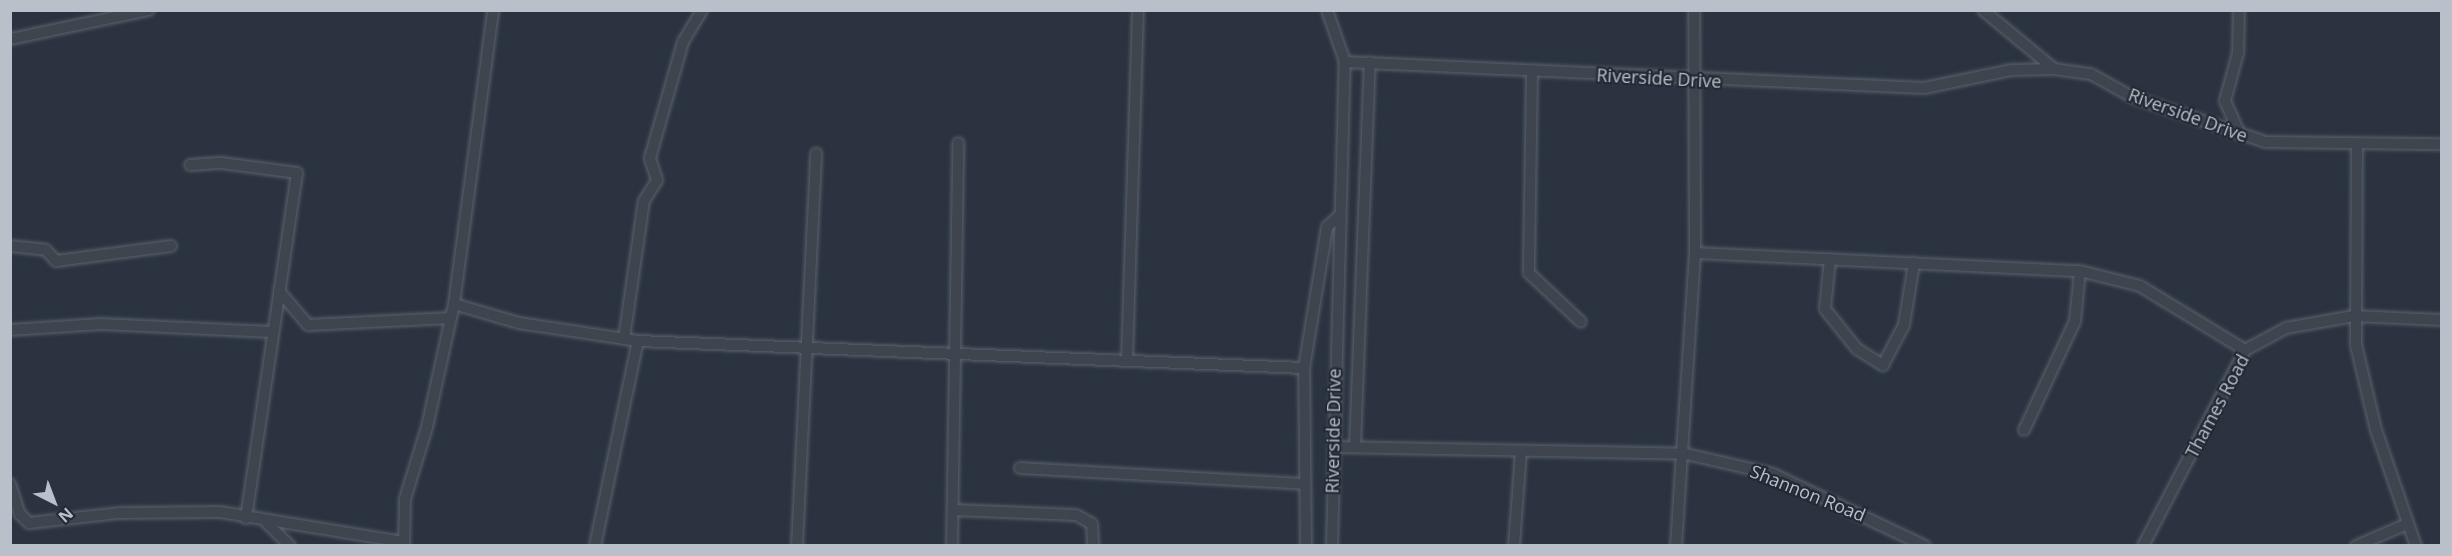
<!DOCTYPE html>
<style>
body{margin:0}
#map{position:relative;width:2452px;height:556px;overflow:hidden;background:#2a333f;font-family:"Open Sans",sans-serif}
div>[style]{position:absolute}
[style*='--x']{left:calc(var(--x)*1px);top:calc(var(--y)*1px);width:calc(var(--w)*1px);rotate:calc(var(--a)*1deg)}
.roads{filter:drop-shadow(0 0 2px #5b636d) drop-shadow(0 0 2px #5b636d)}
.street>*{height:10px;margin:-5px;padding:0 5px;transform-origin:5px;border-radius:5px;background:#3e454f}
span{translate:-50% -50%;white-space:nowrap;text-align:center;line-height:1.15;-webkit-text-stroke:4.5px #222a35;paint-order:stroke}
.street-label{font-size:18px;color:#bac0ca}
.frame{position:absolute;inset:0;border:12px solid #bac0ca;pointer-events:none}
.north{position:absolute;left:24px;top:472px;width:60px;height:60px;-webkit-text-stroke:4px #222a35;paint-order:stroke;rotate:138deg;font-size:16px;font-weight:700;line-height:24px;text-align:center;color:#bac0ca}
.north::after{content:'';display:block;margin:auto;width:21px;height:27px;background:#bac0ca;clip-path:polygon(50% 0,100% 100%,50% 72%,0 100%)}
</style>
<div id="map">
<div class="roads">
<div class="street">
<i style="--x:1327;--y:10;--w:55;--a:70.9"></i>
<i style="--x:1983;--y:10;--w:92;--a:39.7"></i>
<i style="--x:2239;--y:10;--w:43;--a:91.3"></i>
<i style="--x:2238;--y:53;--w:50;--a:105.2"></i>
<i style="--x:2225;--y:101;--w:37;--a:66"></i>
<i style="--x:10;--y:39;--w:142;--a:-11.8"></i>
<i style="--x:1532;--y:72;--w:201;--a:90.9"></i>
<i style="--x:1529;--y:273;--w:71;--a:43.3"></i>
<i style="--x:2357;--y:144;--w:201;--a:90.3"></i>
<i style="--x:2356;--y:345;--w:87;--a:76.8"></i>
<i style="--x:2376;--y:430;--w:123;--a:71"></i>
<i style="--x:190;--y:165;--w:32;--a:-4"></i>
<i style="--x:222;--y:163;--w:76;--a:7.6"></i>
<i style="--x:297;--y:173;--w:349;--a:98.4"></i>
<i style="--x:10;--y:246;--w:36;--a:6"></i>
<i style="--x:46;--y:250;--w:15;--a:48"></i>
<i style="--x:56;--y:261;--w:116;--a:-7.4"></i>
<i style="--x:1695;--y:253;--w:385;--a:2.7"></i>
<i style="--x:2080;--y:271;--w:62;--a:14"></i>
<i style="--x:2140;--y:286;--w:123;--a:31.4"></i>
<i style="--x:1830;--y:259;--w:50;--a:95.7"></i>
<i style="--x:1825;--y:309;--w:51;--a:51.3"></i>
<i style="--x:1857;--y:349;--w:31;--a:32"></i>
<i style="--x:1883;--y:365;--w:45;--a:-62.3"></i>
<i style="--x:1904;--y:325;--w:63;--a:-80.8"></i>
<i style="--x:279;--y:291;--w:45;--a:49.5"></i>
<i style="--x:308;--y:325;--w:143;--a:-2.8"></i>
<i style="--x:454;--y:304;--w:68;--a:16.3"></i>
<i style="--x:519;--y:323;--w:120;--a:8.6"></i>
<i style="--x:638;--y:341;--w:667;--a:2.32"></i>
<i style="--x:10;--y:330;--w:91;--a:-3.8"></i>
<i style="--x:101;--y:324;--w:171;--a:2.7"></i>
<i style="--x:624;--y:339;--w:139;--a:-81.8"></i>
<i style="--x:644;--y:201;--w:25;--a:-58"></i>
<i style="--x:657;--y:180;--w:23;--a:-108"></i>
<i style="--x:650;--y:158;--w:121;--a:-74.1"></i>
<i style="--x:683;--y:42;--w:37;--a:-59"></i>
<i style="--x:1127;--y:361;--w:351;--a:-88.2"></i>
<i style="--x:2024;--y:430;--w:120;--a:-64.9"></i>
<i style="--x:2075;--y:321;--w:50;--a:-84.3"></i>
<i style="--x:1335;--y:447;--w:351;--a:1.1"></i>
<i style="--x:1686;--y:454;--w:89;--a:12.9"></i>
<i style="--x:1773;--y:474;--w:168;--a:25.3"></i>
<i style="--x:1355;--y:447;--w:385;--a:-87.8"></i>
<i style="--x:1020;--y:468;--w:284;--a:3.2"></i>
<i style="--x:10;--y:484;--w:32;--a:72"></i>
<i style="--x:20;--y:514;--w:13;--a:45"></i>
<i style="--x:29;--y:523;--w:92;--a:-6.3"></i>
<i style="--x:120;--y:513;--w:100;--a:-0.6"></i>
<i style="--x:220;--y:512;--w:185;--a:9.3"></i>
<i style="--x:953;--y:510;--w:123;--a:2.3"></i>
<i style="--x:1076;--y:515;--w:18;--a:29"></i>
<i style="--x:1092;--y:524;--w:22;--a:87"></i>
<i style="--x:266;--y:522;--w:34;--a:45"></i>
<i style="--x:404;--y:546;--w:47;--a:-88.8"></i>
<i style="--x:405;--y:499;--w:75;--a:-73"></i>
<i style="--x:427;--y:427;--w:126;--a:-77.6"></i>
<i style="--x:454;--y:304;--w:297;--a:-82.4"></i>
<i style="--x:595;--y:546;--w:209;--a:-78.2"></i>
<i style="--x:797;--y:546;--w:393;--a:-87.2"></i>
<i style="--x:952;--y:546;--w:403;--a:-89.1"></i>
<i style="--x:1306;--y:546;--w:178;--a:-90.6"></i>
<i style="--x:1304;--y:368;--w:143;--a:-80.7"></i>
<i style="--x:1327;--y:227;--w:16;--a:-43"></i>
<i style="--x:1332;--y:546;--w:484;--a:-88.5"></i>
<i style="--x:1345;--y:62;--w:580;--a:2.57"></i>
<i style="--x:1924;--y:88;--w:90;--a:-11.6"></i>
<i style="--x:2012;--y:70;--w:42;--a:-1.4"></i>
<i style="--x:2054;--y:69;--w:37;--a:8"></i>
<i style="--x:2091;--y:74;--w:47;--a:29.3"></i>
<i style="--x:2132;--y:97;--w:141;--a:18.6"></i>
<i style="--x:2266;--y:142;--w:176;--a:0.7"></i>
<i style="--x:1514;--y:546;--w:95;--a:-85.8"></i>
<i style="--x:1676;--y:546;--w:294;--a:-86.3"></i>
<i style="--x:1695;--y:253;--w:243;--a:-90.2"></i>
<i style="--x:2143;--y:546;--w:221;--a:-62.5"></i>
<i style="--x:2245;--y:350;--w:47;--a:-28.2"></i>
<i style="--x:2286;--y:328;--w:69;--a:-10"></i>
<i style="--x:2354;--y:316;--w:88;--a:2.6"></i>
<i style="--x:2356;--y:546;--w:56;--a:-23.3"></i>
</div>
</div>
<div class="street-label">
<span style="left:1659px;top:78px;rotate:3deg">Riverside Drive</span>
<span style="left:2188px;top:115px;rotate:20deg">Riverside Drive</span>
<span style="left:2217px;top:406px;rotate:-62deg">Thames Road</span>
<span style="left:1333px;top:431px;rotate:-89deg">Riverside Drive</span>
<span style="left:1808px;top:493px;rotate:22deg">Shannon Road</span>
</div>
<div class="frame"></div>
<div class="north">N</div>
</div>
